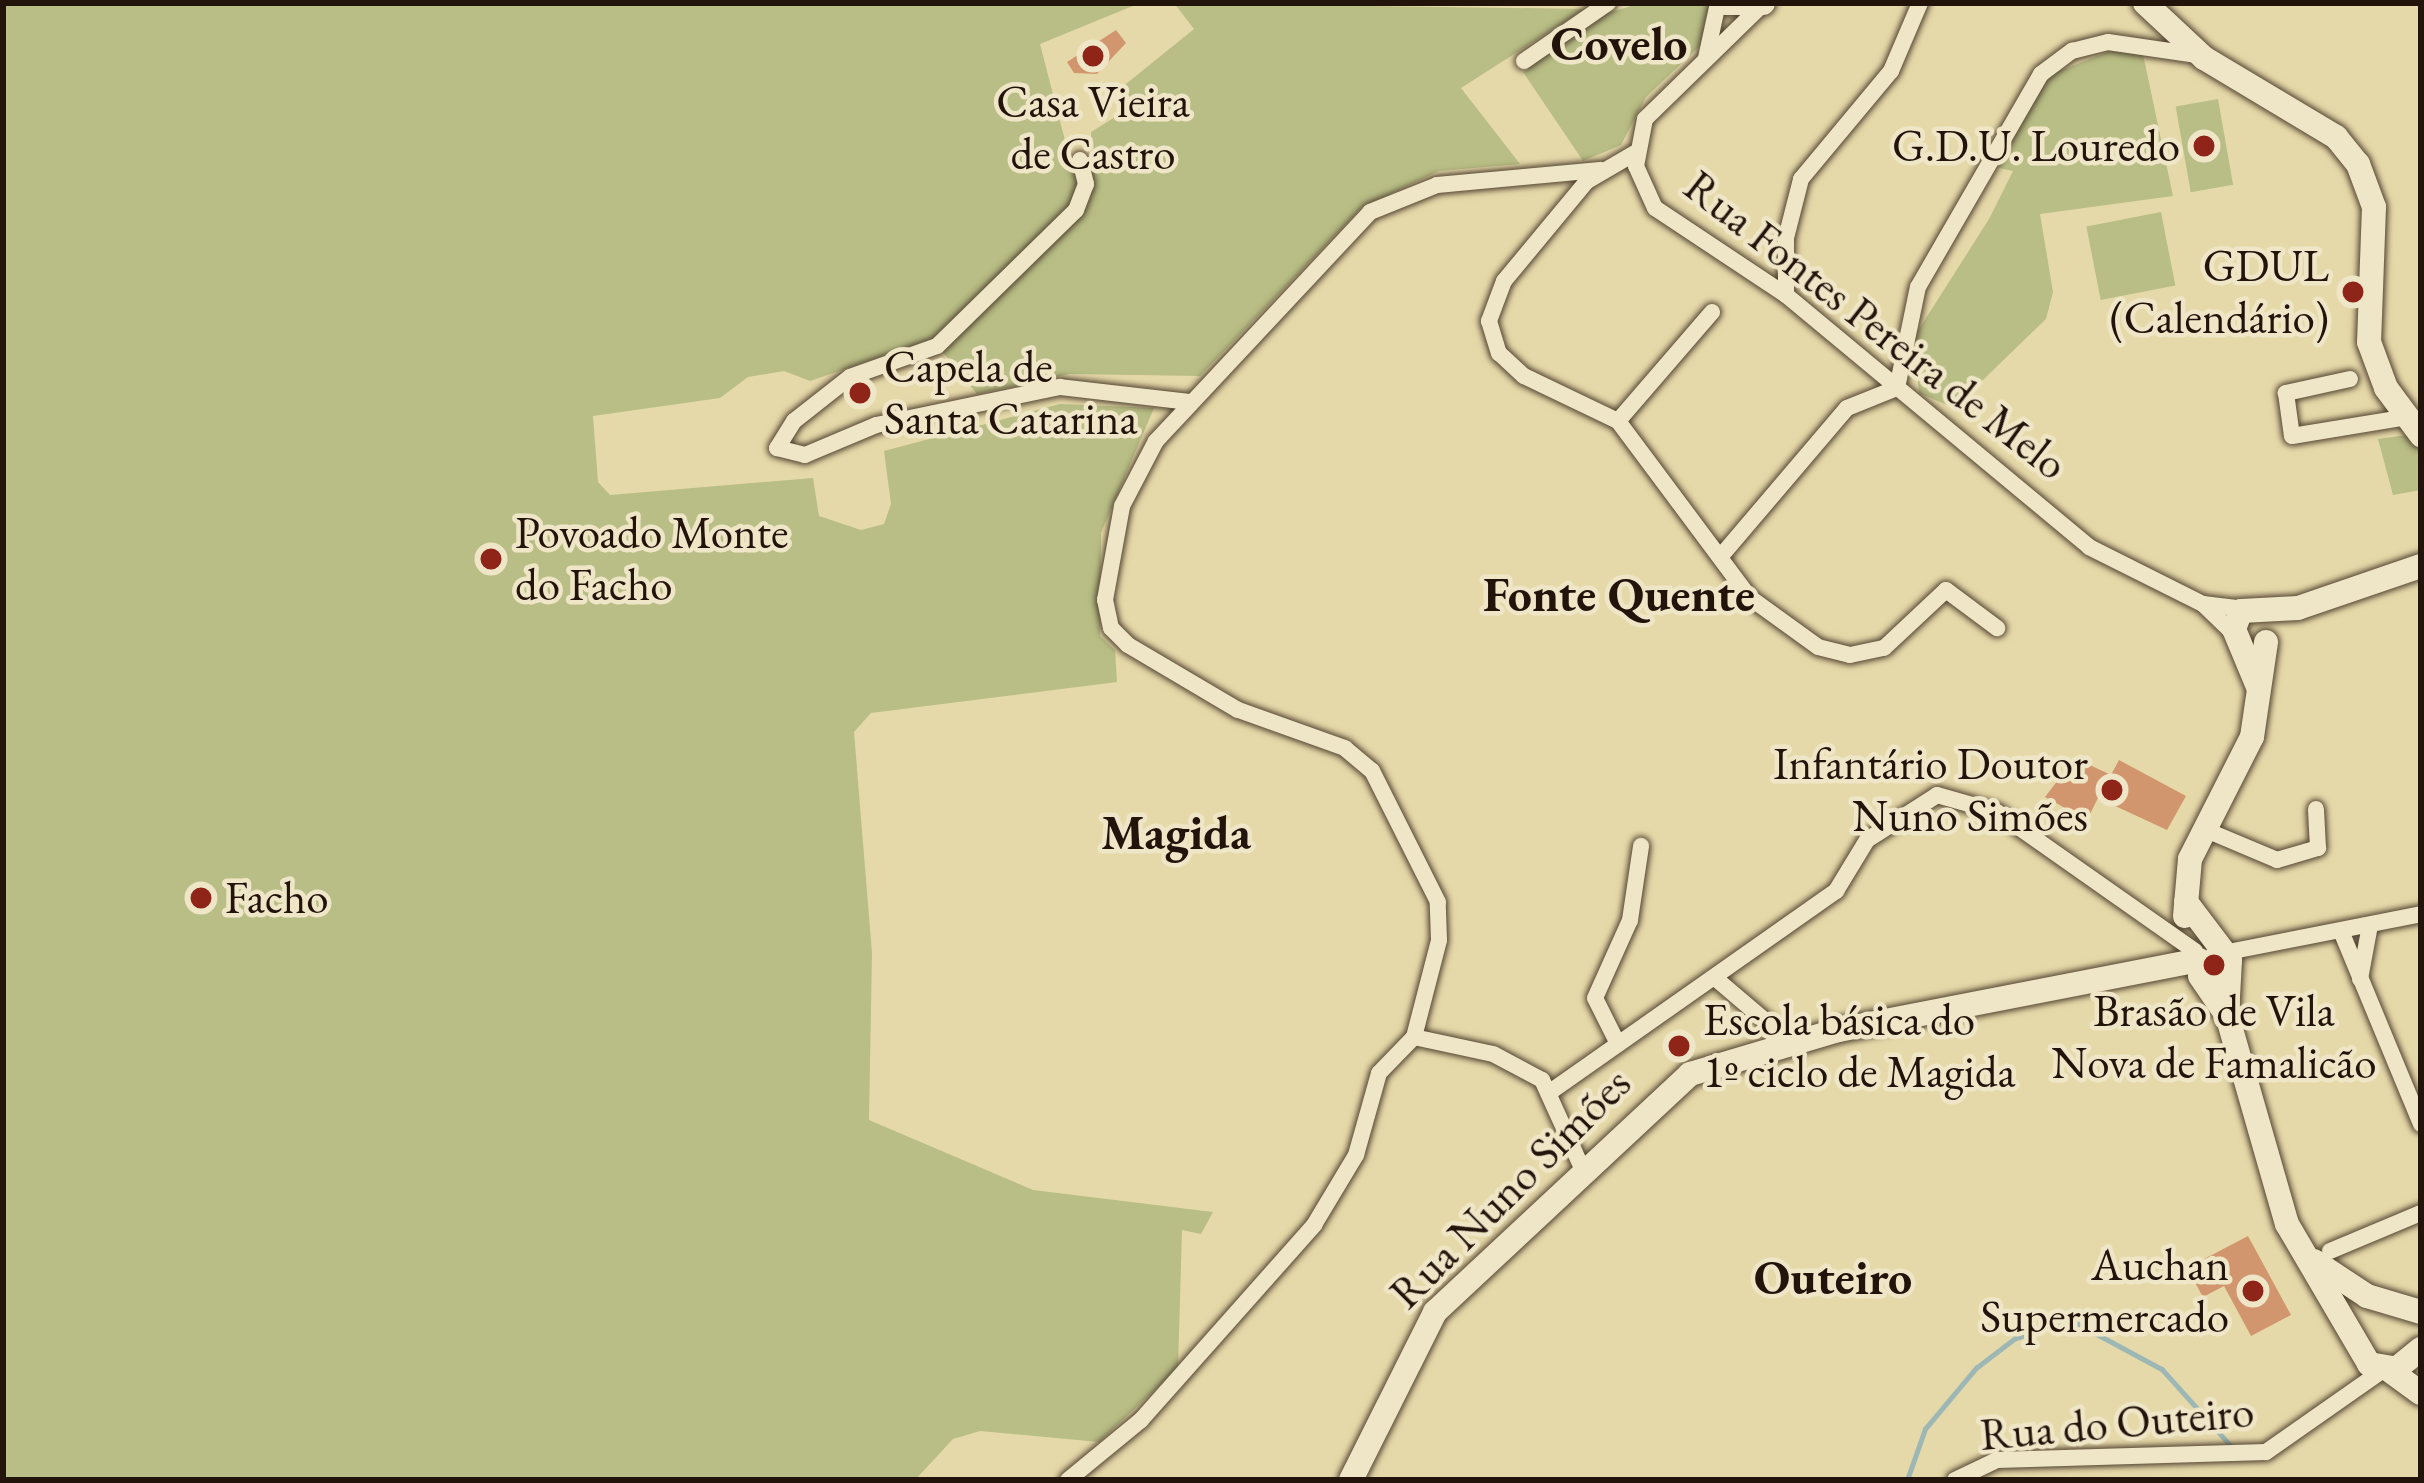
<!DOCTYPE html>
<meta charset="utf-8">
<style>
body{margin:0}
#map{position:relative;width:2424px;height:1483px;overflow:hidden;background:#e6d9a9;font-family:"EB Garamond",serif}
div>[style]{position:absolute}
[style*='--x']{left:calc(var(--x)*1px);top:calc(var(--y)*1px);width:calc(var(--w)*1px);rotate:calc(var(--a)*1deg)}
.green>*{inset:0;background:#b8be85;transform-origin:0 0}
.stream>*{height:4.5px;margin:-2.25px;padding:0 2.25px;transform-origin:2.25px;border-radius:2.25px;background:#9db7b5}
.building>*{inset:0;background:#d1966e}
.roads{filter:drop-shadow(0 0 3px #534432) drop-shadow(0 0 3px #534432)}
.street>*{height:16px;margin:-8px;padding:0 8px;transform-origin:8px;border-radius:8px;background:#efe6c7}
.secondary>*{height:24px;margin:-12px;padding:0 12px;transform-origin:12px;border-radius:12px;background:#efe6c7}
.dots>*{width:33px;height:33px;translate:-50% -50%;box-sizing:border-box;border:6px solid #efe6c7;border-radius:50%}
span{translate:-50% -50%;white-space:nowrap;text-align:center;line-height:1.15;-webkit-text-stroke:9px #efe6c7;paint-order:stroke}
.poi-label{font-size:45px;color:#22130b}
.right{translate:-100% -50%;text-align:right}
.left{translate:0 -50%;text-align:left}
.street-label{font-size:45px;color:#22130b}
.neighbourhood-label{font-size:48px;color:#22130b;font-weight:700}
.frame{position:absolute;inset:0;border:6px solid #22130b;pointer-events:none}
</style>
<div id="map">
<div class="green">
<i style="clip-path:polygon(3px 3px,1140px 3px,1040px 44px,1068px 152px,1091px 192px,1091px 132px,1136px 104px,1121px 88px,1194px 29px,1174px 3px,1585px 9px,1461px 88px,1520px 164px,1439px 171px,1362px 207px,1200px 376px,1070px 374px,977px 394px,932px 339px,810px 381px,784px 371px,748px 377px,720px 398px,593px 416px,598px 482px,610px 495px,813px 478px,819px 516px,861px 530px,884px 524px,891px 504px,884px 451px,1060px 404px,1154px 408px,1101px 533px,1100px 636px,1115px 650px,1117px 682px,871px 713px,854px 732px,872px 953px,869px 1120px,1033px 1190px,1213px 1212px,1201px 1234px,1182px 1230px,1178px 1368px,1099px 1442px,980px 1431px,953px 1439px,915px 1480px,3px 1480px)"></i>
<i style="clip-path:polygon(1641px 3px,1711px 3px,1703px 43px,1646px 97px,1621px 145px,1583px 161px,1523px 72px,1588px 19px)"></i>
<i style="clip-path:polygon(2110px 51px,2143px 54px,2173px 196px,2040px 214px,2053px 292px,2046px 319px,1954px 408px,1919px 393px,1914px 337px,1989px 219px,2013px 171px,1999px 168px,2031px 102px,2052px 74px)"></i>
<i style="left:2218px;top:99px;width:87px;height:43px;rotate:80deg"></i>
<i style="left:2161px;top:212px;width:75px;height:76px;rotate:79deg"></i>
<i style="clip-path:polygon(2407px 435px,2421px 452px,2421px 490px,2393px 495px,2378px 439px)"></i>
</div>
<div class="stream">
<i style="--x:1907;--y:1480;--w:54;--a:-70.6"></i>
<i style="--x:1925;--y:1429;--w:80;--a:-50.1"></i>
<i style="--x:1976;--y:1368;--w:48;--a:-37.3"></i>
<i style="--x:2014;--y:1339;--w:59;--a:-20"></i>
<i style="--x:2069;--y:1319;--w:106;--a:28.3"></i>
<i style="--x:2162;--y:1369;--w:103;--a:48.1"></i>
</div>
<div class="building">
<i style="clip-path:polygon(1116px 30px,1126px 43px,1097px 74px,1074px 73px,1067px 62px)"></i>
<i style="clip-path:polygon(2075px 758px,2111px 775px,2119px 760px,2186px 796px,2167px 830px,2098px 798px,2087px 820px,2045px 797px)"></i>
<i style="clip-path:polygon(2248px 1236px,2291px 1315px,2251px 1336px,2224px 1286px,2203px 1297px,2187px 1268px)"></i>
</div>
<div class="roads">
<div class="street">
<i style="--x:1762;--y:5;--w:163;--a:135.7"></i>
<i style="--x:1645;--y:119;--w:48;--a:100.8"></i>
<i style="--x:1636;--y:166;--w:46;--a:65.7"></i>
<i style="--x:1655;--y:208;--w:157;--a:33.6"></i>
<i style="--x:1786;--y:295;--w:394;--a:39.7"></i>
<i style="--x:2089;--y:547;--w:127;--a:26.6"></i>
<i style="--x:2203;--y:604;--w:42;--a:6.8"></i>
<i style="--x:1706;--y:58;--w:56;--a:-77.7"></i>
<i style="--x:1524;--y:61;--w:102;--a:-34.6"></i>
<i style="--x:1635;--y:153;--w:56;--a:149.7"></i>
<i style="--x:1587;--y:181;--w:130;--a:129.7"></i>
<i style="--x:1504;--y:281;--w:43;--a:110.6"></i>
<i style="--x:1489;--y:321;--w:34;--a:73"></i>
<i style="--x:1499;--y:353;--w:34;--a:43"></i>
<i style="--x:1524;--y:376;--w:104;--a:25.6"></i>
<i style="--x:1618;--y:421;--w:219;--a:53.3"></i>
<i style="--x:1749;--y:597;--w:85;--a:35.9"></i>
<i style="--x:1818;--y:647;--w:33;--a:14"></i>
<i style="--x:1850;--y:655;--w:35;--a:-12"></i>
<i style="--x:1884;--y:648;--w:85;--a:-43.1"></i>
<i style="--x:1946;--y:590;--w:64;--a:36.7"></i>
<i style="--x:1080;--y:160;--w:25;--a:76"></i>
<i style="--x:1086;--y:184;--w:28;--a:111"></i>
<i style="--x:1076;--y:210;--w:194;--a:135.6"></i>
<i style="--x:937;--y:346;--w:92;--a:160.4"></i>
<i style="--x:850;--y:377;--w:71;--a:141.8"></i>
<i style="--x:794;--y:421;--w:32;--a:122"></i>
<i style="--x:777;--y:448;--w:29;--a:14"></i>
<i style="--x:805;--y:455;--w:77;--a:-22.9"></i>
<i style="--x:876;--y:425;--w:188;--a:-11.7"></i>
<i style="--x:1060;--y:387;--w:131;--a:6.6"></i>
<i style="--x:1786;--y:295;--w:57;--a:-90"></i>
<i style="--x:1786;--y:238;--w:61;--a:-75.7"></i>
<i style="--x:1801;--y:179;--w:141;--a:-50.2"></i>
<i style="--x:1891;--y:71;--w:74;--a:-66.9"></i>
<i style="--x:2350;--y:379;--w:66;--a:167.7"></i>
<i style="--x:2286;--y:393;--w:43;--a:82.1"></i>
<i style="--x:2292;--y:436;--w:118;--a:-9.3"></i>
<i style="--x:1618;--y:421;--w:144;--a:-49.2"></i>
<i style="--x:1721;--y:556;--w:194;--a:-49.6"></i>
<i style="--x:1847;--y:408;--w:54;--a:-21.8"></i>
<i style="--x:1897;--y:388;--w:103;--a:-78.3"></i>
<i style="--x:1918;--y:287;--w:246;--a:-60"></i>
<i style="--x:2041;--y:74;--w:39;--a:-37"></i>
<i style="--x:2072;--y:51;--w:37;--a:-14"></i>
<i style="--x:2108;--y:42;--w:90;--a:8.3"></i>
<i style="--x:2203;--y:604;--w:45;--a:44.1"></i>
<i style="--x:2206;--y:830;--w:77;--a:22.9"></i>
<i style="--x:2277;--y:860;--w:43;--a:-16.3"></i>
<i style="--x:2318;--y:848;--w:39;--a:-93"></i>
<i style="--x:2341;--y:931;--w:209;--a:67.5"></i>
<i style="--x:2223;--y:953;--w:202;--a:-11.1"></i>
<i style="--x:1715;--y:978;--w:97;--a:40.4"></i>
<i style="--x:2360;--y:979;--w:55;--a:-79.5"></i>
<i style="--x:1618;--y:1044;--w:51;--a:-116.6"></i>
<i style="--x:1595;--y:998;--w:85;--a:-65.8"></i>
<i style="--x:1630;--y:920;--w:75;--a:-81.5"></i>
<i style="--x:1550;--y:1092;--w:350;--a:-35.1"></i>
<i style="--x:1836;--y:891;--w:60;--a:-58.7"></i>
<i style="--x:1867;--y:840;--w:83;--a:-32.7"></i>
<i style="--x:1937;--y:795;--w:62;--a:15.8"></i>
<i style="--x:1997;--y:812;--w:242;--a:35.1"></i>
<i style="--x:1582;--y:1168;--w:97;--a:-114.4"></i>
<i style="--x:1542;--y:1080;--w:55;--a:-152"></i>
<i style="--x:1493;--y:1054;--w:81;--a:-167.9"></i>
<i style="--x:1414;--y:1037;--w:100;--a:-75.5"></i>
<i style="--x:1439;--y:940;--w:38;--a:-92"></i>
<i style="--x:1438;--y:902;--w:147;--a:-116.7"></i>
<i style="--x:1372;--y:771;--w:35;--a:-140"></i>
<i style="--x:1345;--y:748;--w:114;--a:-160.4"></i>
<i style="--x:1238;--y:710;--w:128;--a:-149.4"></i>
<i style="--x:1128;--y:645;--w:24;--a:-135"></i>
<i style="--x:1111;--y:628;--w:29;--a:-102"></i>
<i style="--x:1105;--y:600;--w:96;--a:-79.7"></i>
<i style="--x:1122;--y:506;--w:73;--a:-62.4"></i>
<i style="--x:1156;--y:441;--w:313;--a:-46.9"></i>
<i style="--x:1370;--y:212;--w:72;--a:-21.9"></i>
<i style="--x:1437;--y:185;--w:164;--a:-5.3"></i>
<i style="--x:2330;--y:1251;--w:99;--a:-22.7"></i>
<i style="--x:1068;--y:1480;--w:94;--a:-39.4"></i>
<i style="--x:1141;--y:1420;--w:261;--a:-48.4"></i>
<i style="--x:1314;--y:1225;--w:82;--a:-59"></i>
<i style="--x:1356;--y:1155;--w:85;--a:-74.3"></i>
<i style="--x:1379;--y:1073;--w:50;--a:-45.8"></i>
<i style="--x:1955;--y:1480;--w:47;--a:-25.5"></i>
<i style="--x:1997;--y:1460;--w:269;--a:-1.7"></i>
<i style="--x:2266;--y:1452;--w:143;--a:-35"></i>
</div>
<div class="secondary">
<i style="--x:1725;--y:3;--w:38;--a:0"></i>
<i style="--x:2145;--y:3;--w:81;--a:43"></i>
<i style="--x:2204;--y:58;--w:154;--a:30.9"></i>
<i style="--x:2336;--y:137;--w:35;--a:51"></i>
<i style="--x:2358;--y:164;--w:46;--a:69.6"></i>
<i style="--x:2374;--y:207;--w:135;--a:92.1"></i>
<i style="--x:2369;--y:342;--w:49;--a:69.7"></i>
<i style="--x:2386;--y:388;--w:59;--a:53.3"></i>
<i style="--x:2258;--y:687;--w:63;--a:-112.5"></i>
<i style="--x:2234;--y:629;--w:19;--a:-69"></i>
<i style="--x:2241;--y:611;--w:57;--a:-3"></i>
<i style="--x:2298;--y:608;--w:130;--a:-18.9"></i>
<i style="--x:2186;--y:902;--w:73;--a:52.8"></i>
<i style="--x:2230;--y:960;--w:55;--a:93.1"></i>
<i style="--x:2227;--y:1015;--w:217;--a:74"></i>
<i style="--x:2287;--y:1224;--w:162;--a:59.6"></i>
<i style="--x:2369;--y:1364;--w:27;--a:10"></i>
<i style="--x:2396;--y:1369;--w:32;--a:-39"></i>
<i style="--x:2185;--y:916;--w:57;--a:-85"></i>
<i style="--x:2190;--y:859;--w:137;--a:-63.1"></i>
<i style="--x:2252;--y:737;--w:96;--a:-81.6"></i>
<i style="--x:2200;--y:976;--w:46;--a:55.6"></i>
<i style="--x:2314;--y:1261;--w:64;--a:33.4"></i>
<i style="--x:2367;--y:1296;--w:56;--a:16.5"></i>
<i style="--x:2389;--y:1370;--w:39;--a:36"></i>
<i style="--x:1351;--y:1480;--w:188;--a:-63.4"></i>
<i style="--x:1435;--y:1312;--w:349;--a:-43"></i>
<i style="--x:1690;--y:1074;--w:155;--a:-16.5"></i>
<i style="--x:1839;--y:1030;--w:367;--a:-11"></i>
</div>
</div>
<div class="dots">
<i style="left:1093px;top:56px;background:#8f2418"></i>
<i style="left:2204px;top:146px;background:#8f2418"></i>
<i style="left:2353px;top:292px;background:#8f2418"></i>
<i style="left:860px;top:393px;background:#8f2418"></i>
<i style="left:491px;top:559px;background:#8f2418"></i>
<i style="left:2112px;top:790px;background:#8f2418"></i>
<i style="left:201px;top:898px;background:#8f2418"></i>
<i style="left:2214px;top:965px;background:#8f2418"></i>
<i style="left:1679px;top:1046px;background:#8f2418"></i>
<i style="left:2253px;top:1291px;background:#8f2418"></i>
</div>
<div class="poi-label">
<span style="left:1093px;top:128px">Casa Vieira<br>de Castro</span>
<span class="right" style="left:2180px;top:146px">G.D.U. Louredo</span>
<span class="right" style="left:2329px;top:292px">GDUL<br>(Calendário)</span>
<span class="left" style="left:884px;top:393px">Capela de<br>Santa Catarina</span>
<span class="left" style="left:515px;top:559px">Povoado Monte<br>do Facho</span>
<span class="right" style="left:2088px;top:790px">Infantário Doutor<br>Nuno Simões</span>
<span class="left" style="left:225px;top:898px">Facho</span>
<span style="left:2214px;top:1037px">Brasão de Vila<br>Nova de Famalicão</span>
<span class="left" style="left:1703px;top:1046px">Escola básica do<br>1º ciclo de Magida</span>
<span class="right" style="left:2229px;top:1291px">Auchan<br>Supermercado</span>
</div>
<div class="street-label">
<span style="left:1876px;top:325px;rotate:38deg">Rua Fontes Pereira de Melo</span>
<span style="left:1510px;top:1188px;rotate:-45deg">Rua Nuno Simões</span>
<span style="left:2117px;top:1423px;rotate:-5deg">Rua do Outeiro</span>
</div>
<div class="neighbourhood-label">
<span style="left:1619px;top:44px">Covelo</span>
<span style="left:1619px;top:595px">Fonte Quente</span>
<span style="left:1176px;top:833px">Magida</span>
<span style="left:1833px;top:1278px">Outeiro</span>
</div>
<div class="frame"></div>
</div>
